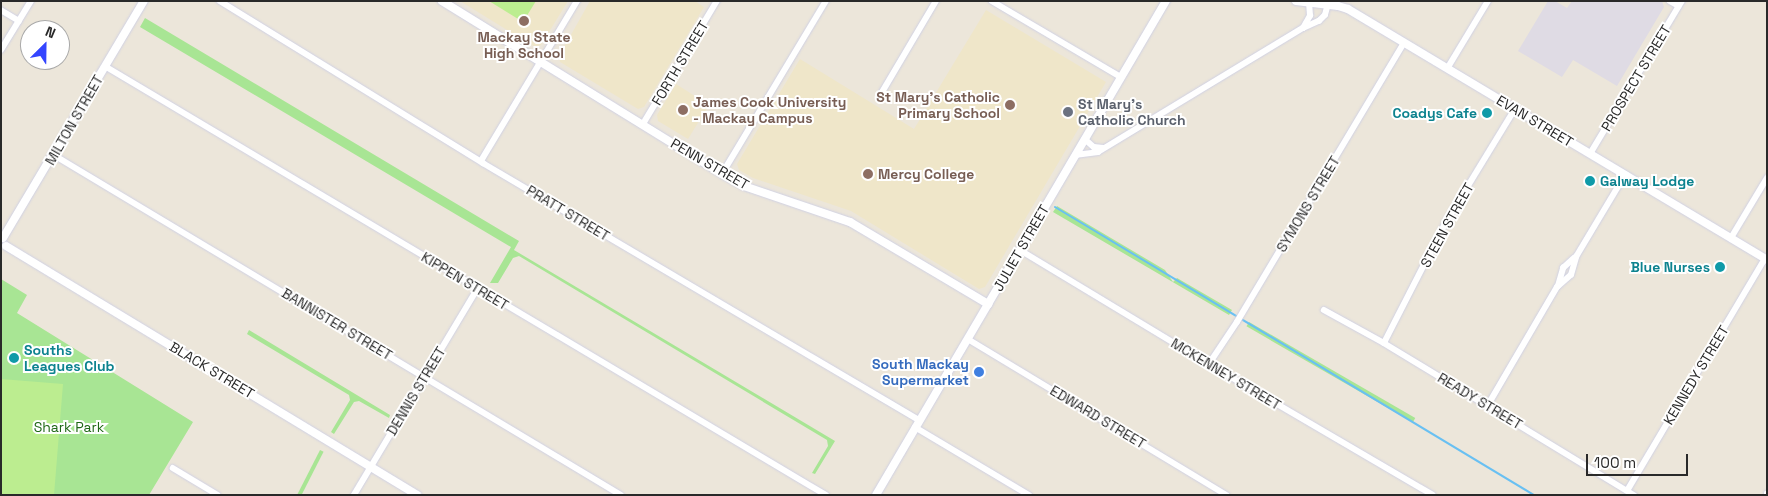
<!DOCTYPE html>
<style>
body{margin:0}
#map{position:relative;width:1768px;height:496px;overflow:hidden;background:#ece6da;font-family:"Space Grotesk",sans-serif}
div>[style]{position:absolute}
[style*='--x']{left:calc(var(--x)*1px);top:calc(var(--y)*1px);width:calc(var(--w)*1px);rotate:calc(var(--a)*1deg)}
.industrial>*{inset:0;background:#dfdbe4}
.education>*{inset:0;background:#efe6c9}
.green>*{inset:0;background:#a8e594;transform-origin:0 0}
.pitch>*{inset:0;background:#bced90}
.stream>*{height:2px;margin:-1px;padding:0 1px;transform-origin:1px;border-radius:1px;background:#69c0f2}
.roads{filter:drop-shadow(0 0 1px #d0d1e3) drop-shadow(0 0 1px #d0d1e3)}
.street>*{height:5.5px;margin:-2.75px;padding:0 2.75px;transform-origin:2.75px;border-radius:2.75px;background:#fff}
.secondary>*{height:8px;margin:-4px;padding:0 4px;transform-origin:4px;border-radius:4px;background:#fff}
.dots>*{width:14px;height:14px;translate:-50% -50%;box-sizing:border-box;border:2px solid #fff;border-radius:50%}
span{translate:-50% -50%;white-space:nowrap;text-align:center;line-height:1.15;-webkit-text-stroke:4px #fff;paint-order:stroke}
.education-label{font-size:14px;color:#785e54;font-weight:700}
.right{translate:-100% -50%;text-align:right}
.left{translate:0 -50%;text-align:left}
.street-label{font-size:14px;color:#292929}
.worship-label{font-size:14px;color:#5b616d;font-weight:700}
.culture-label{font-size:14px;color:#0d838f;font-weight:700}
.shop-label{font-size:14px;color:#366cbe;font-weight:700}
.park-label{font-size:14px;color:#206817}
.frame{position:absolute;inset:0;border:2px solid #292929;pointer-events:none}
.north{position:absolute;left:20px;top:20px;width:50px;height:50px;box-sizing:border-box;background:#fff;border:1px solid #a9a9a9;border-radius:50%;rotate:23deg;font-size:14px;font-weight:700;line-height:20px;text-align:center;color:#292929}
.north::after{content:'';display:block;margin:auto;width:18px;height:22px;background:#3445ff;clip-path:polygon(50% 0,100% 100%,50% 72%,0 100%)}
.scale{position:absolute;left:1586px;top:454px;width:102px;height:22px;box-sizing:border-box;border:2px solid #292929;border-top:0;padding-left:6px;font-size:15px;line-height:18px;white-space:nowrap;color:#292929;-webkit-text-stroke:4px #fff;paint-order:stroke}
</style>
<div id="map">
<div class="industrial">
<i style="clip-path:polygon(1548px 1px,1555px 1px,1567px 8px,1572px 1px,1662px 1px,1664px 7px,1617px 86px,1573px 60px,1562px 77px,1518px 51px)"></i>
</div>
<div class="education">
<i style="clip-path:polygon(460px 1px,568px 1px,541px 45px,535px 47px)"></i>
<i style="clip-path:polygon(590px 1px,695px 1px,704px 7px,644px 107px,638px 109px,560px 62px,559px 56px)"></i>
<i style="clip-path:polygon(986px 10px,1106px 82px,985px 287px,979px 289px,851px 211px,753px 178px,739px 170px,737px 164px,800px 59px,914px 129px)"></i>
<i style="clip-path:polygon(676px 84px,709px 105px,688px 139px,658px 121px,657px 115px)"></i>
</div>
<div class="green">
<i style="clip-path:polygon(145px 18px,519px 241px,514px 250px,835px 441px,815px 474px,812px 473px,828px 446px,827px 440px,519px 256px,513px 258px,498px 283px,490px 283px,511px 247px,140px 27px)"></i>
<i style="clip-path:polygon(1057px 206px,1165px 270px,1173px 282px,1177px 278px,1232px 310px,1229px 315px,1053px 212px)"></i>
<i style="clip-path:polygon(1px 279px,27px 295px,17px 313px,193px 422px,149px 495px,1px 495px)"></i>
<i style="left:1249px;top:322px;width:192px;height:5px;rotate:30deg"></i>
<i style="clip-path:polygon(249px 330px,390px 415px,389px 418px,359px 401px,354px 402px,334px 434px,331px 432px,350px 400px,349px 395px,247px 334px)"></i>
<i style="left:320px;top:450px;width:4px;height:52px;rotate:27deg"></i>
</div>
<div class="pitch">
<i style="clip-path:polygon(489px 1px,536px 1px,523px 22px)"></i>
<i style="clip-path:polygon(1px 379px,63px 384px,54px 495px,1px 495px)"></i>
</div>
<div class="stream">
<i style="--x:1055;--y:207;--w:559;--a:31.02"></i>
</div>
<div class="roads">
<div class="street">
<i style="--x:220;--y:1;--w:309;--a:31.6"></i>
<i style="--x:483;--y:163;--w:506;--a:30.52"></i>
<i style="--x:992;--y:1;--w:150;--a:30.5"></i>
<i style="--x:1670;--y:1;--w:10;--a:29"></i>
<i style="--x:1;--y:10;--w:21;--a:31"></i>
<i style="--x:1303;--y:28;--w:14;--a:-60"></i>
<i style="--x:1310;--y:16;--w:13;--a:-94"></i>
<i style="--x:1;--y:50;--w:57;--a:-58.5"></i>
<i style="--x:105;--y:66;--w:839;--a:30.75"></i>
<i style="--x:1447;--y:69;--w:79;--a:-58.9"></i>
<i style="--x:881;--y:94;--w:108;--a:-59.4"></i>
<i style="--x:643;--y:124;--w:144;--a:-59"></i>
<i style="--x:1085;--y:139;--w:12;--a:42"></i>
<i style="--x:1094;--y:147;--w:9;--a:6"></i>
<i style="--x:1590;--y:154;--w:179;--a:-59"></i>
<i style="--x:54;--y:155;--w:661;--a:30.95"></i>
<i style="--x:1075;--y:155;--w:23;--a:-7"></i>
<i style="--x:1098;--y:152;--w:240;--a:-31.2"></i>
<i style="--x:1303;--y:28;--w:17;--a:-24"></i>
<i style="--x:1319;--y:21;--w:8;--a:-45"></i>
<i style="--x:1325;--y:15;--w:11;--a:-75"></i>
<i style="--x:481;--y:161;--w:187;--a:-59"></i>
<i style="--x:722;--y:174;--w:202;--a:-59"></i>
<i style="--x:1731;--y:238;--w:70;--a:-59"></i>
<i style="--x:1020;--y:250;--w:221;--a:31.1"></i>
<i style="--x:1209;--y:364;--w:259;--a:30.3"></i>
<i style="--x:1558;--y:286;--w:19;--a:-74"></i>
<i style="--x:1563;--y:268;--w:15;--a:-42"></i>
<i style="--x:1324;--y:310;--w:68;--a:28.8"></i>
<i style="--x:1384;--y:343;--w:293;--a:31.3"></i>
<i style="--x:968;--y:339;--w:302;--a:31.1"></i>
<i style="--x:1384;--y:343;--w:136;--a:-62.9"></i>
<i style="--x:1446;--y:222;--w:132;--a:-58.6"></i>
<i style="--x:1209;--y:364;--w:50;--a:-56.3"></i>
<i style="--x:1237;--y:322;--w:325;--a:-59.1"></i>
<i style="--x:1488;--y:405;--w:137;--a:-59.7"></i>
<i style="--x:1557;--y:287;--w:18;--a:-41"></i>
<i style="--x:1571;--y:275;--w:19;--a:-74"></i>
<i style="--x:1576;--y:257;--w:96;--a:-59.1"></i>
<i style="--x:915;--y:427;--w:133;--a:30.8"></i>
<i style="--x:173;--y:468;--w:52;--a:31"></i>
<i style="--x:1627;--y:491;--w:270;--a:-59.3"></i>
<i style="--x:354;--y:495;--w:241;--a:-59.1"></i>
<i style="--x:1767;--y:495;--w:1;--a:-90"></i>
</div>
<div class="secondary">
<i style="--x:442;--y:1;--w:329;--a:31.7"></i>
<i style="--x:722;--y:174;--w:25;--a:29"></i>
<i style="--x:744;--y:186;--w:112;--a:18.8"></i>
<i style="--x:850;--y:222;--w:161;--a:30.7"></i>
<i style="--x:1296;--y:1;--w:42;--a:6.8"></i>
<i style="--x:1338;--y:6;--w:10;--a:17"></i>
<i style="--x:1348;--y:9;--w:488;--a:30.9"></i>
<i style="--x:3;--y:238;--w:276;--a:-59.3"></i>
<i style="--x:6;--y:246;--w:481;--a:31.2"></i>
<i style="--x:876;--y:495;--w:573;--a:-59.59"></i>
</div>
</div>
<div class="dots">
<i style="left:524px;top:21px;background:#8d6e63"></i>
<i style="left:1010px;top:105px;background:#8d6e63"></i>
<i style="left:683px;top:110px;background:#8d6e63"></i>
<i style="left:1068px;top:112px;background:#6b7280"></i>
<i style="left:1487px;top:113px;background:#0f9aa8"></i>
<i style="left:868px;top:174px;background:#8d6e63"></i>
<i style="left:1590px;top:181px;background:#0f9aa8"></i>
<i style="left:1720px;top:267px;background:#0f9aa8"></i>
<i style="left:14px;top:358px;background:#0f9aa8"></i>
<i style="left:979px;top:372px;background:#3f7fe0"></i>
</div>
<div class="education-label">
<span style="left:524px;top:45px">Mackay State<br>High School</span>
<span class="right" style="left:1000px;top:105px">St Mary's Catholic<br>Primary School</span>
<span class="left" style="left:693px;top:110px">James Cook University<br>- Mackay Campus</span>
<span class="left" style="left:878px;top:174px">Mercy College</span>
</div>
<div class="street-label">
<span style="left:680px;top:63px;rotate:-59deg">FORTH STREET</span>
<span style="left:1636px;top:78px;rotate:-59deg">PROSPECT STREET</span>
<span style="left:74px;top:120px;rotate:-60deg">MILTON STREET</span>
<span style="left:1535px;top:121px;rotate:31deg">EVAN STREET</span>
<span style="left:710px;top:164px;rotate:30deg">PENN STREET</span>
<span style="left:1308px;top:204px;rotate:-59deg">SYMONS STREET</span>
<span style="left:568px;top:213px;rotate:31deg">PRATT STREET</span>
<span style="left:1447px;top:225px;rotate:-61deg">STEEN STREET</span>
<span style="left:1021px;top:248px;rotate:-60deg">JULIET STREET</span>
<span style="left:465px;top:281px;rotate:31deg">KIPPEN STREET</span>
<span style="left:337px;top:324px;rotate:31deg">BANNISTER STREET</span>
<span style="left:212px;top:370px;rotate:31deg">BLACK STREET</span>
<span style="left:1226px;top:374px;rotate:31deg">MCKENNEY STREET</span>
<span style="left:1696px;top:375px;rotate:-59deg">KENNEDY STREET</span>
<span style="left:416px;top:391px;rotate:-59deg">DENNIS STREET</span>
<span style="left:1480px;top:401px;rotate:31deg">READY STREET</span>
<span style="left:1098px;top:417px;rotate:31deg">EDWARD STREET</span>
</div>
<div class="worship-label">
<span class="left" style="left:1078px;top:112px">St Mary's<br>Catholic Church</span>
</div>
<div class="culture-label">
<span class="right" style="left:1477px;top:113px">Coadys Cafe</span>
<span class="left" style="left:1600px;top:181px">Galway Lodge</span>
<span class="right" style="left:1710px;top:267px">Blue Nurses</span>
<span class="left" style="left:24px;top:358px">Souths<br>Leagues Club</span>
</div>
<div class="shop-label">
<span class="right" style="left:969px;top:372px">South Mackay<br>Supermarket</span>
</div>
<div class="park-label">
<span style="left:69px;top:427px">Shark Park</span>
</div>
<div class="frame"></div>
<div class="north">N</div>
<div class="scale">100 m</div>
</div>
